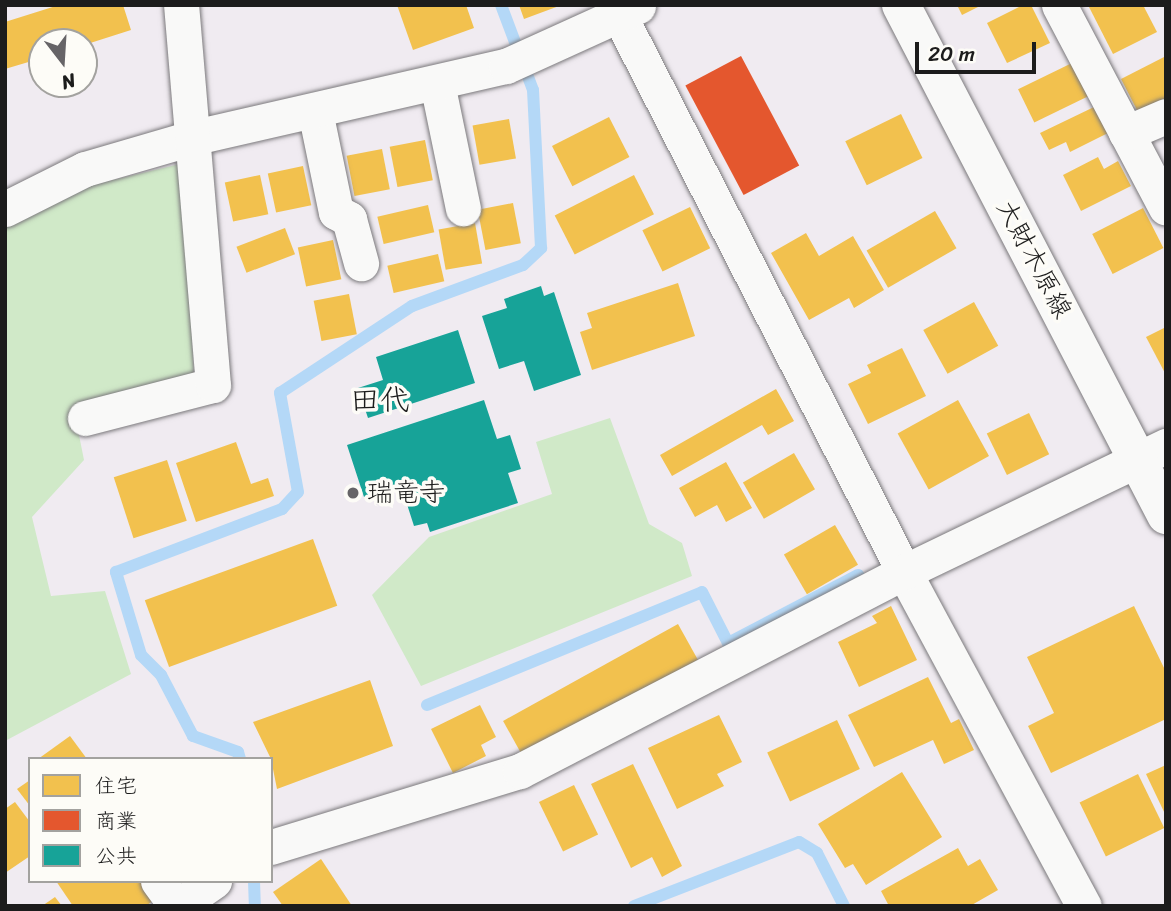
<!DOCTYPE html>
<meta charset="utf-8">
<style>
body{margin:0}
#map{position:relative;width:1171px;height:911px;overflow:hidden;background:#f0ebf1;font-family:Sriracha,"Klee One",sans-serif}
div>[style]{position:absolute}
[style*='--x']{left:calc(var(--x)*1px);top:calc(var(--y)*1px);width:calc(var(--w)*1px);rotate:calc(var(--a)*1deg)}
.green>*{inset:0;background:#d0e9c8}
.homes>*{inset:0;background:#f2c14e;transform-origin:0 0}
.shops>*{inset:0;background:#e4572e;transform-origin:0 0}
.public>*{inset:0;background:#17a398}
.stream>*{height:12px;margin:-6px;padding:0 6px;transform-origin:6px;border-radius:6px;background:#b4d8f7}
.roads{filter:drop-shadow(0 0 2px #7b797c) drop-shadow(0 0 2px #7b797c)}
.minor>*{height:35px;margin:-17.5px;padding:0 17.5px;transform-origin:17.5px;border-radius:17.5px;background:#f9f9f8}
.tertiary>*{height:38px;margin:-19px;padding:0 19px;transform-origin:19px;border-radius:19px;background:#f9f9f8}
.dots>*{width:19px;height:19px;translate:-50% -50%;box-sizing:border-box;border:4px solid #fdfcf7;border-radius:50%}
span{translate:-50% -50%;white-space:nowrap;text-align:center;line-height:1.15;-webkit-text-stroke:7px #fdfcf7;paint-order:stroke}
.street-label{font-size:26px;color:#1c1c1c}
.poi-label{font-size:26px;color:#1c1c1c}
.left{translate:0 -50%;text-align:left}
.quarter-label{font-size:30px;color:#1c1c1c}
.frame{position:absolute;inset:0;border:7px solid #1c1c1c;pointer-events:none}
.legend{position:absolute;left:28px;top:757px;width:245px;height:126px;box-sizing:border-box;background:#fdfcf7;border:2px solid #a3a29f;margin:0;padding:9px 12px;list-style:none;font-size:21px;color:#1c1c1c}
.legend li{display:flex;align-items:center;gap:14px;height:35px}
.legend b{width:35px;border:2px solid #a3a29f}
.north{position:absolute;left:28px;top:28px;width:70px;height:70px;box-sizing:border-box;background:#fdfcf7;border:2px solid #a3a29f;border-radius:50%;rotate:163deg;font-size:19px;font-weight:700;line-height:28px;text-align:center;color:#1c1c1c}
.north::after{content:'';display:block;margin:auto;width:24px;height:32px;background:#666467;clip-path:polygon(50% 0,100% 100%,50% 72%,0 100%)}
.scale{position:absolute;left:915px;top:42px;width:121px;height:32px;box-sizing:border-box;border:4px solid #1c1c1c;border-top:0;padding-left:9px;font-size:21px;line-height:24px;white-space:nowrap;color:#1c1c1c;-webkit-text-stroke:5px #fdfcf7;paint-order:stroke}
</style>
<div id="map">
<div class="green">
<i style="clip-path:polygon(184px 163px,194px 377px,74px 410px,84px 460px,32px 517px,51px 596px,105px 591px,131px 674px,5px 741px,5px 226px,62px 192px)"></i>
<i style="clip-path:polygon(610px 418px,649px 524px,682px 543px,692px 576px,421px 686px,372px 595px,429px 537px,552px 494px,536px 442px)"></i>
</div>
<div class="homes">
<i style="clip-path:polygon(59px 5px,123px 5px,131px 30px,84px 45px,42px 42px,42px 58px,5px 69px,5px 22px)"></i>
<i style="clip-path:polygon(397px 5px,466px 5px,474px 28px,413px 50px)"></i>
<i style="clip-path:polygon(519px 5px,559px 5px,559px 6px,524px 19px)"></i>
<i style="clip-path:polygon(957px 5px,982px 5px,962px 15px)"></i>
<i style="clip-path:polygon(1023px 5px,1031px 5px,1050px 43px,1007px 63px,987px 23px)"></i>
<i style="clip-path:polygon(1088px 5px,1143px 5px,1157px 32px,1113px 54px)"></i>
<i style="clip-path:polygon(1166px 56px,1166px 98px,1138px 112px,1121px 79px)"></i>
<i style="left:1072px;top:63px;width:37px;height:60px;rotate:64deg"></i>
<i style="clip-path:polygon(1094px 107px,1108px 133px,1070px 152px,1066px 142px,1049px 150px,1040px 133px)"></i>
<i style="left:901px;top:114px;width:49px;height:62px;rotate:64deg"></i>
<i style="left:609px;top:117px;width:45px;height:64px;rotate:63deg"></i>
<i style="left:509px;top:119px;width:40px;height:37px;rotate:80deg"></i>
<i style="left:425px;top:140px;width:41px;height:36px;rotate:79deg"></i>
<i style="left:382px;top:149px;width:41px;height:36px;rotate:79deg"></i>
<i style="clip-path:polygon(1098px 157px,1104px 169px,1118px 161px,1131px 186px,1081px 211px,1063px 175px)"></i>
<i style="left:303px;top:166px;width:40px;height:36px;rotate:78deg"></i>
<i style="left:260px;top:175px;width:40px;height:36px;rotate:78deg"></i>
<i style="left:634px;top:175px;width:44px;height:89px;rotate:63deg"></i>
<i style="left:513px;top:203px;width:41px;height:36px;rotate:79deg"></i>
<i style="left:428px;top:205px;width:28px;height:52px;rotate:77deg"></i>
<i style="left:690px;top:207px;width:46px;height:53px;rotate:64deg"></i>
<i style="left:1143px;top:208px;width:45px;height:57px;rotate:63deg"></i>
<i style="left:935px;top:211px;width:43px;height:79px;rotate:60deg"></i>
<i style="left:475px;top:223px;width:41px;height:37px;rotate:80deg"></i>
<i style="left:285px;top:228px;width:28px;height:52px;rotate:69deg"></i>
<i style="clip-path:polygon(806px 233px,819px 256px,853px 236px,884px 290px,854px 308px,849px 298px,809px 320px,771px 253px)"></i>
<i style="left:333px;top:240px;width:40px;height:36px;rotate:78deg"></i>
<i style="left:438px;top:254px;width:28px;height:52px;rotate:77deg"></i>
<i style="clip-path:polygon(678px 283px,695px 336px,592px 370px,580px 332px,592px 328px,587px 313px)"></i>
<i style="left:349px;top:294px;width:41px;height:36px;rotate:79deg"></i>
<i style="left:974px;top:302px;width:50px;height:58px;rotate:61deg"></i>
<i style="clip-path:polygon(1166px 327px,1166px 375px,1146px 337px)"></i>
<i style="clip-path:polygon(902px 348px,926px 396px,868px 424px,848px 384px,871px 373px,867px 365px)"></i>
<i style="clip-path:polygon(776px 389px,794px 421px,768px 435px,762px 425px,672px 476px,660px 455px)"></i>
<i style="left:958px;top:400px;width:64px;height:69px;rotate:61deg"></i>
<i style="left:1029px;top:413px;width:46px;height:47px;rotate:64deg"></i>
<i style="clip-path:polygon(236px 442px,251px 484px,268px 478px,274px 496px,196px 522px,176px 463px)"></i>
<i style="left:794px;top:453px;width:42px;height:59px;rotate:60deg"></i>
<i style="left:167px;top:460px;width:64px;height:56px;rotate:72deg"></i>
<i style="clip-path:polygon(726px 462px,752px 508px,726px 522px,717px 505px,695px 517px,679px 488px)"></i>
<i style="left:835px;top:525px;width:46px;height:59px;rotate:60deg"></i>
<i style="left:313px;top:539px;width:71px;height:179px;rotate:70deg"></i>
<i style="clip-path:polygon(891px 606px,917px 660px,859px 687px,838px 642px,877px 623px,872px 616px)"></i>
<i style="clip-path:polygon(1134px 606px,1166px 672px,1166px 719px,1051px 773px,1028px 726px,1054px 713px,1027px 657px)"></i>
<i style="left:678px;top:624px;width:41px;height:200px;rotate:61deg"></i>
<i style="clip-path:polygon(928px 677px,951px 723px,959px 719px,974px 750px,944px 764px,933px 740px,874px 767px,848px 715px)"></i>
<i style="clip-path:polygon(370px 680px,393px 746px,277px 789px,271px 759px,253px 722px)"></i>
<i style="clip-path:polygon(480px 705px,496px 737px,481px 745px,486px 756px,453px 773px,431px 729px)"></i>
<i style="clip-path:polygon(719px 715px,742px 762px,717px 774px,724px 786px,677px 809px,648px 748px)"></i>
<i style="left:837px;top:720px;width:54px;height:77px;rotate:65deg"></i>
<i style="clip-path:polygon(70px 736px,87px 759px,38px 759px)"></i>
<i style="clip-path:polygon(633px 764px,682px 866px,662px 877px,652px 857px,631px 868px,591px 784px)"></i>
<i style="clip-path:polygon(1166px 765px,1166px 816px,1146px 774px)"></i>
<i style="clip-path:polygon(902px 772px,942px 837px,866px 885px,853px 864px,845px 868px,818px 824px)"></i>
<i style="left:1138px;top:774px;width:60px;height:65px;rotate:64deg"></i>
<i style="clip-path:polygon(30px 780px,30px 806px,17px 789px)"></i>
<i style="left:574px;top:785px;width:55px;height:39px;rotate:64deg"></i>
<i style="clip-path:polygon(15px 802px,30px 822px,30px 856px,5px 873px,5px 809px)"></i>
<i style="clip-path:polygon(958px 848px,968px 866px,980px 859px,998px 890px,970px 906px,889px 906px,881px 891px)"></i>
<i style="clip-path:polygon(321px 859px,352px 906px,283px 906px,273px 892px)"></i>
<i style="clip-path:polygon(56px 881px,140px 881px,154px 900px,146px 906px,73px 906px)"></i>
<i style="clip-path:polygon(55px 897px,62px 906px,42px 906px)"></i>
</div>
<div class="shops">
<i style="left:741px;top:56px;width:124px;height:63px;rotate:62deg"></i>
</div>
<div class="public">
<i style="clip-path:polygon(541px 286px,544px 296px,554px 292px,581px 375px,534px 391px,524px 361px,499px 369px,482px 316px,507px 308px,504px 299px)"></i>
<i style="clip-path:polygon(458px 330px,475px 383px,368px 418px,358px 388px,383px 380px,376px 357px)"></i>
<i style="clip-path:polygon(484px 400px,497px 439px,510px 435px,521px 469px,508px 473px,518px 503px,430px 532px,427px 523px,414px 526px,404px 495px,417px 491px,414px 481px,364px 497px,347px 445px)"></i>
</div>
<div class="stream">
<i style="--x:427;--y:705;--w:297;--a:-22.3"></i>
<i style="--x:702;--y:592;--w:57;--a:63"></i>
<i style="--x:728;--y:643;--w:147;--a:-27.6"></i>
<i style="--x:240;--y:759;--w:7;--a:-106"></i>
<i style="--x:238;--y:752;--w:48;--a:-160.4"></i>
<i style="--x:193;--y:736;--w:69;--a:-117.7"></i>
<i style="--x:161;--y:675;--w:28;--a:-135"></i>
<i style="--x:141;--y:655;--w:87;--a:-106.8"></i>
<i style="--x:116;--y:572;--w:178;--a:-20.8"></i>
<i style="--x:282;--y:509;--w:23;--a:-47"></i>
<i style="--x:298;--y:492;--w:101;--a:-100.3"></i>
<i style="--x:280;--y:393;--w:158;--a:-33.4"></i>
<i style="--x:412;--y:306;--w:118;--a:-20.3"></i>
<i style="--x:523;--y:265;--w:25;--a:-43"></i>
<i style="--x:541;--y:248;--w:158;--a:-92.9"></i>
<i style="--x:533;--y:90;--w:91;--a:-110.6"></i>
<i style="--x:254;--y:881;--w:25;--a:88"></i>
<i style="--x:634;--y:906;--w:177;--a:-21.2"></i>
<i style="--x:799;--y:842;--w:21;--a:31"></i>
<i style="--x:817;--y:853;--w:59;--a:63"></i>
</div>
<div class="roads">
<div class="minor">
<i style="--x:614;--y:5;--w:637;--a:62.91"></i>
<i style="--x:904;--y:572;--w:379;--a:61.7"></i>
<i style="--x:1059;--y:5;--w:229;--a:62.2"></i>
<i style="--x:437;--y:83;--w:128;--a:78.3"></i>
<i style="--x:315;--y:111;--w:103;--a:78.3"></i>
<i style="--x:336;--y:212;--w:15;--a:28"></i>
<i style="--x:349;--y:219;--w:46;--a:74.7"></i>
<i style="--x:1126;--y:133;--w:43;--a:-23"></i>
<i style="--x:5;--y:209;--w:89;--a:-26.6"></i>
<i style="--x:85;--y:169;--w:115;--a:-16.2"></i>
<i style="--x:195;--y:137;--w:319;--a:-12.9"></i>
<i style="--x:506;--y:66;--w:145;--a:-24.4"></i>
<i style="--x:85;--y:418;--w:132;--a:-14.5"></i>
<i style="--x:213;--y:385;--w:381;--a:-94.8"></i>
<i style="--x:271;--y:847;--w:260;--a:-17"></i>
<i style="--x:520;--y:771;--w:433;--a:-27.4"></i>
<i style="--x:904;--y:572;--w:291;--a:-25.7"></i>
<i style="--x:158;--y:881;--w:31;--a:54"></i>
<i style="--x:178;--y:906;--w:44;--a:-34.8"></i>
</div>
<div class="tertiary">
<i style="--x:901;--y:5;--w:575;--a:62.54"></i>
</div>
</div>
<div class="dots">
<i style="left:353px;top:493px;background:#666467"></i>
</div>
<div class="street-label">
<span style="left:1034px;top:259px;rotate:62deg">大財木原線</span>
</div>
<div class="poi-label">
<span class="left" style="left:367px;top:493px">瑞竜寺</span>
</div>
<div class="quarter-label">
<span style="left:380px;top:400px">田代</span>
</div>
<div class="frame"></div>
<ul class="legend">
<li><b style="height:19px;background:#f2c14e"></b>住宅</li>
<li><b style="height:19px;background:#e4572e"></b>商業</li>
<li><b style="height:19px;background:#17a398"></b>公共</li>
</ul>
<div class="north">N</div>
<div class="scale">20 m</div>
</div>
